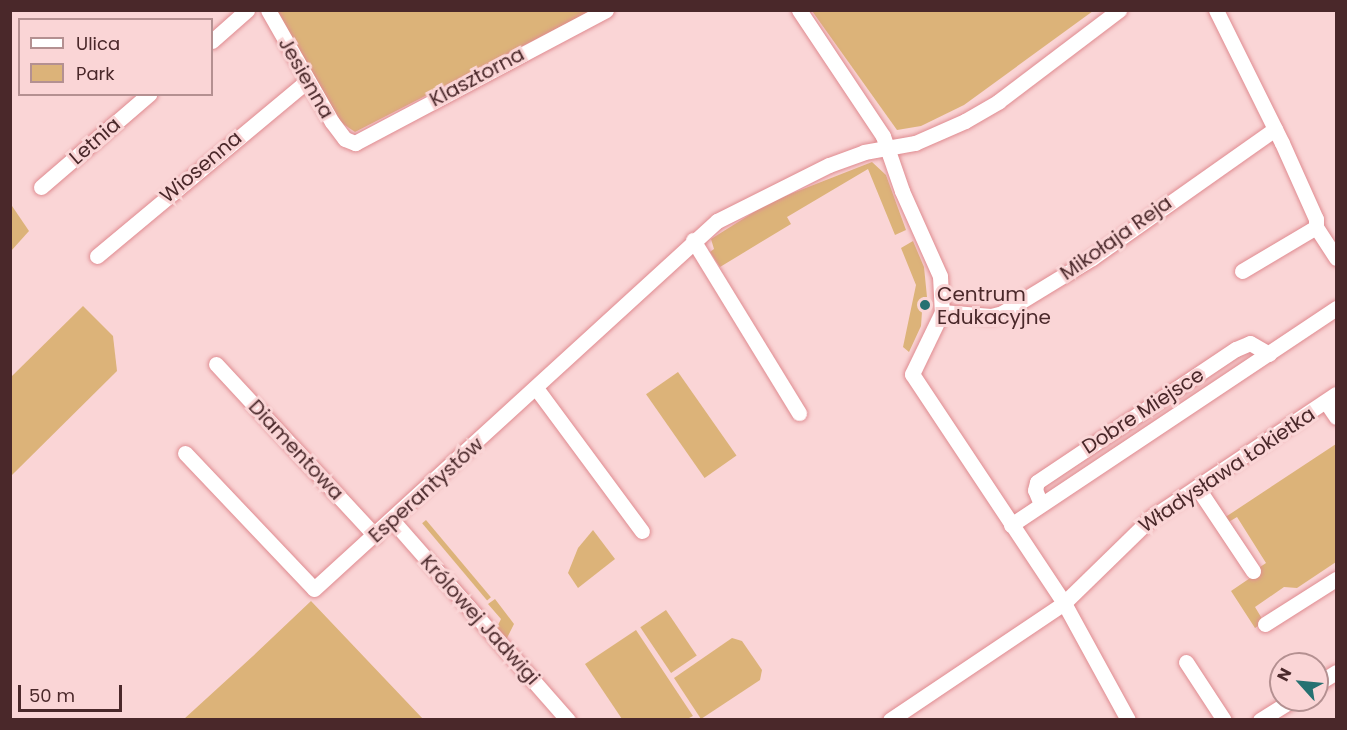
<!DOCTYPE html>
<meta charset="utf-8">
<style>
body{margin:0}
#map{position:relative;width:1347px;height:730px;overflow:hidden;background:#fad5d6;font-family:Poppins,sans-serif}
div>[style]{position:absolute}
[style*='--x']{left:calc(var(--x)*1px);top:calc(var(--y)*1px);width:calc(var(--w)*1px);rotate:calc(var(--a)*1deg)}
.green>*{inset:0;background:#dcb379;transform-origin:0 0}
.roads{filter:drop-shadow(0 0 2px #df8b90) drop-shadow(0 0 2px #df8b90)}
.minor>*{height:15px;margin:-7.5px;padding:0 7.5px;transform-origin:7.5px;border-radius:7.5px;background:#fff}
.dots>*{width:16px;height:16px;translate:-50% -50%;box-sizing:border-box;border:3px solid #fad5d6;border-radius:50%}
span{translate:-50% -50%;white-space:nowrap;text-align:center;line-height:1.15;-webkit-text-stroke:6px #fad5d6;paint-order:stroke}
.street-label{font-size:20px;color:#4a282a}
.poi-label{font-size:20px;color:#4a282a}
.left{translate:0 -50%;text-align:left}
.frame{position:absolute;inset:0;border:12px solid #4a282a;pointer-events:none}
.legend{position:absolute;left:18px;top:18px;width:195px;height:78px;box-sizing:border-box;background:#fad5d6;border:2px solid #b49091;margin:0;padding:8px 10px;list-style:none;font-size:18px;color:#4a282a}
.legend li{display:flex;align-items:center;gap:12px;height:30px}
.legend b{width:30px;border:2px solid #b49091}
.north{position:absolute;left:1269px;top:652px;width:60px;height:60px;box-sizing:border-box;background:#fad5d6;border:2px solid #b49091;border-radius:50%;rotate:297deg;font-size:16px;font-weight:700;line-height:24px;text-align:center;color:#4a282a}
.north::after{content:'';display:block;margin:auto;width:21px;height:27px;background:#267171;clip-path:polygon(50% 0,100% 100%,50% 72%,0 100%)}
.scale{position:absolute;left:18px;top:685px;width:104px;height:27px;box-sizing:border-box;border:3px solid #4a282a;border-top:0;padding-left:8px;font-size:18px;line-height:21px;white-space:nowrap;color:#4a282a;-webkit-text-stroke:4px #fad5d6;paint-order:stroke}
</style>
<div id="map">
<div class="green">
<i style="clip-path:polygon(275px 11px,591px 11px,355px 132px,336px 119px)"></i>
<i style="clip-path:polygon(812px 11px,1093px 11px,964px 105px,921px 126px,897px 130px)"></i>
<i style="clip-path:polygon(872px 162px,886px 175px,906px 230px,895px 235px,868px 169px,787px 217px,791px 224px,720px 267px,710px 252px,714px 249px,711px 239px,770px 202px)"></i>
<i style="clip-path:polygon(10px 203px,29px 231px,11px 251px,10px 251px)"></i>
<i style="clip-path:polygon(913px 241px,924px 267px,927px 297px,923px 297px,921px 326px,909px 352px,903px 347px,916px 285px,901px 248px)"></i>
<i style="clip-path:polygon(83px 306px,113px 336px,117px 371px,11px 476px,11px 377px)"></i>
<i style="left:678px;top:372px;width:102px;height:39px;rotate:55deg"></i>
<i style="clip-path:polygon(1336px 444px,1336px 562px,1297px 588px,1284px 587px,1255px 607px,1264px 622px,1255px 628px,1231px 591px,1259px 572px,1257px 569px,1266px 563px,1237px 517px,1227px 523px,1224px 518px)"></i>
<i style="left:426px;top:520px;width:101px;height:5px;rotate:50deg"></i>
<i style="clip-path:polygon(593px 530px,615px 559px,578px 588px,568px 573px,578px 548px)"></i>
<i style="clip-path:polygon(495px 599px,514px 624px,506px 640px,496px 629px,501px 619px,488px 604px)"></i>
<i style="clip-path:polygon(311px 601px,423px 719px,184px 719px,253px 656px)"></i>
<i style="left:666px;top:610px;width:55px;height:31px;rotate:56deg"></i>
<i style="clip-path:polygon(636px 630px,693px 716px,687px 719px,622px 719px,585px 664px)"></i>
<i style="clip-path:polygon(732px 638px,742px 641px,762px 670px,760px 680px,701px 719px,674px 678px)"></i>
</div>
<div class="roads">
<div class="minor">
<i style="--x:268;--y:10;--w:129;--a:60.3"></i>
<i style="--x:332;--y:122;--w:21;--a:53"></i>
<i style="--x:345;--y:139;--w:11;--a:22"></i>
<i style="--x:355;--y:143;--w:284;--a:-27.9"></i>
<i style="--x:799;--y:10;--w:151;--a:56.3"></i>
<i style="--x:883;--y:136;--w:58;--a:70.9"></i>
<i style="--x:902;--y:191;--w:93;--a:65.9"></i>
<i style="--x:940;--y:276;--w:36;--a:87"></i>
<i style="--x:942;--y:312;--w:69;--a:115.8"></i>
<i style="--x:912;--y:374;--w:275;--a:56.4"></i>
<i style="--x:1064;--y:603;--w:133;--a:61.3"></i>
<i style="--x:1216;--y:10;--w:148;--a:63.6"></i>
<i style="--x:1282;--y:143;--w:83;--a:65.9"></i>
<i style="--x:1316;--y:219;--w:8;--a:90"></i>
<i style="--x:212;--y:41;--w:47;--a:-41.5"></i>
<i style="--x:41;--y:187;--w:143;--a:-40.7"></i>
<i style="--x:693;--y:240;--w:203;--a:58.5"></i>
<i style="--x:97;--y:256;--w:273;--a:-39.8"></i>
<i style="--x:1242;--y:271;--w:86;--a:-30.7"></i>
<i style="--x:1316;--y:227;--w:37;--a:57"></i>
<i style="--x:942;--y:312;--w:49;--a:4.7"></i>
<i style="--x:991;--y:316;--w:11;--a:-15"></i>
<i style="--x:1002;--y:313;--w:105;--a:-31.4"></i>
<i style="--x:1092;--y:258;--w:224;--a:-35.2"></i>
<i style="--x:216;--y:364;--w:234;--a:47.2"></i>
<i style="--x:536;--y:388;--w:178;--a:53.5"></i>
<i style="--x:1326;--y:402;--w:18;--a:56"></i>
<i style="--x:185;--y:453;--w:187;--a:46.5"></i>
<i style="--x:314;--y:589;--w:546;--a:-42.4"></i>
<i style="--x:717;--y:221;--w:125;--a:-26.6"></i>
<i style="--x:829;--y:165;--w:37;--a:-20"></i>
<i style="--x:864;--y:152;--w:52;--a:-10"></i>
<i style="--x:915;--y:143;--w:55;--a:-23.7"></i>
<i style="--x:965;--y:121;--w:39;--a:-30"></i>
<i style="--x:999;--y:101;--w:151;--a:-37.2"></i>
<i style="--x:1197;--y:487;--w:101;--a:56.3"></i>
<i style="--x:1041;--y:504;--w:15;--a:-113"></i>
<i style="--x:1035;--y:490;--w:8;--a:-76"></i>
<i style="--x:1037;--y:482;--w:239;--a:-33.8"></i>
<i style="--x:1236;--y:349;--w:15;--a:-23"></i>
<i style="--x:1250;--y:343;--w:22;--a:30"></i>
<i style="--x:393;--y:521;--w:265;--a:48.7"></i>
<i style="--x:1011;--y:525;--w:391;--a:-33.7"></i>
<i style="--x:1265;--y:624;--w:84;--a:-32.4"></i>
<i style="--x:1186;--y:662;--w:69;--a:56.8"></i>
<i style="--x:1317;--y:684;--w:22;--a:-32"></i>
<i style="--x:890;--y:720;--w:210;--a:-33.9"></i>
<i style="--x:1064;--y:603;--w:123;--a:-44.3"></i>
<i style="--x:1152;--y:517;--w:221;--a:-33.8"></i>
<i style="--x:1260;--y:720;--w:38;--a:-32"></i>
</div>
</div>
<div class="dots">
<i style="left:925px;top:305px;background:#267171"></i>
</div>
<div class="street-label">
<span style="left:477px;top:77px;rotate:-28deg">Klasztorna</span>
<span style="left:306px;top:78px;rotate:60deg">Jesienna</span>
<span style="left:95px;top:141px;rotate:-41deg">Letnia</span>
<span style="left:201px;top:167px;rotate:-40deg">Wiosenna</span>
<span style="left:1116px;top:238px;rotate:-35deg">Mikołaja Reja</span>
<span style="left:1143px;top:411px;rotate:-33deg">Dobre Miejsce</span>
<span style="left:296px;top:450px;rotate:47deg">Diamentowa</span>
<span style="left:1227px;top:470px;rotate:-34deg">Władysława Łokietka</span>
<span style="left:426px;top:490px;rotate:-42deg">Esperantystów</span>
<span style="left:480px;top:620px;rotate:48deg">Królowej Jadwigi</span>
</div>
<div class="poi-label">
<span class="left" style="left:937px;top:306px">Centrum<br>Edukacyjne</span>
</div>
<div class="frame"></div>
<ul class="legend">
<li><b style="height:8px;background:#fff"></b>Ulica</li>
<li><b style="height:16px;background:#dcb379"></b>Park</li>
</ul>
<div class="north">N</div>
<div class="scale">50 m</div>
</div>
